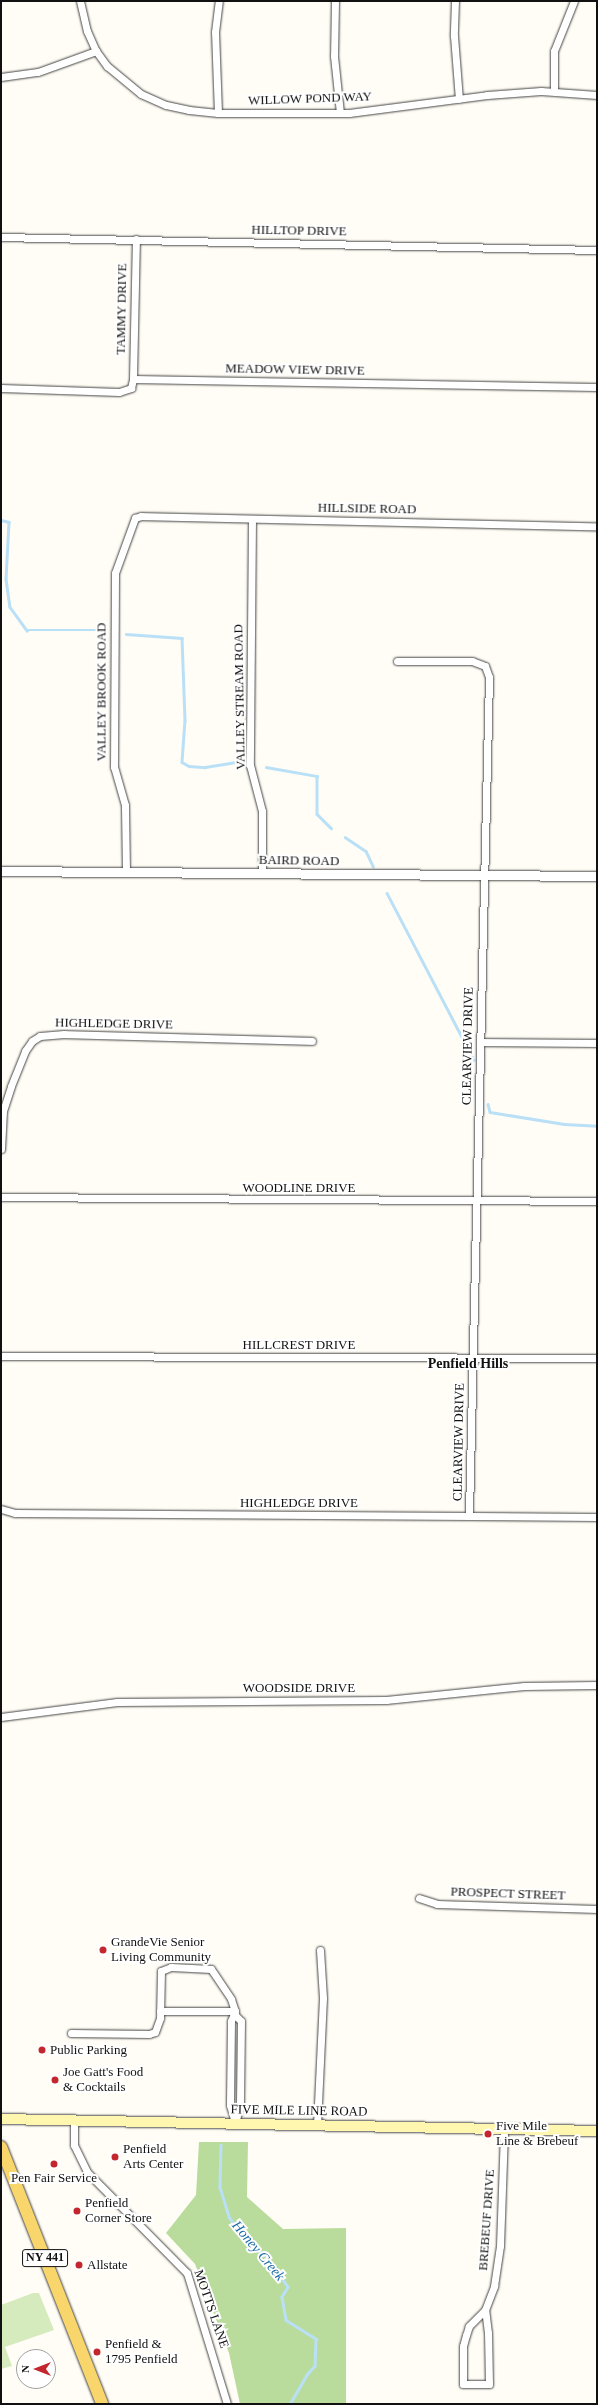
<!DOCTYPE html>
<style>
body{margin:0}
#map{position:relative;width:598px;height:2405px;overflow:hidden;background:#fffdf5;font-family:"Times New Roman",serif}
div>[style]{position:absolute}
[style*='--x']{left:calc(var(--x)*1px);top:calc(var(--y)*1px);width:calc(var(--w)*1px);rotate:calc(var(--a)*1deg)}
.green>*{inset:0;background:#d5ebbd}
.forest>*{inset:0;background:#b9dc9c}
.stream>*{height:2.5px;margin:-1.25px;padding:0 1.25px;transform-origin:1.25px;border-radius:1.25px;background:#b9e0f7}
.roads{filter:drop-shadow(0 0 1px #444) drop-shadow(0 0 1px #444)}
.minor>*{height:7px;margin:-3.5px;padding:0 3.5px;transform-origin:3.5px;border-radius:3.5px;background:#fff}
.tertiary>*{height:9px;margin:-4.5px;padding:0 4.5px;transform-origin:4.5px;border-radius:4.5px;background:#fff}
.secondary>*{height:10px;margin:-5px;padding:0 5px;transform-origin:5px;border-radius:5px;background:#fff6b0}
.primary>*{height:12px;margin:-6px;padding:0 6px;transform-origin:6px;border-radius:6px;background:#f9d66b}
.dots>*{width:11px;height:11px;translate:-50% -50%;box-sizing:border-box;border:2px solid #fff;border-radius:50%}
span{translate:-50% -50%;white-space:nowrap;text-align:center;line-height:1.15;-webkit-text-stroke:4px #fff;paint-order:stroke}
.shield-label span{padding:1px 3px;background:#fff;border:1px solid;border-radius:3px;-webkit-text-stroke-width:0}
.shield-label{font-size:12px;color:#111;font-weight:700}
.street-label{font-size:13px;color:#111}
.poi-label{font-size:13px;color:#111}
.left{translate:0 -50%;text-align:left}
.neighbourhood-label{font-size:14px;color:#111;font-weight:700}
.water-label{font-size:14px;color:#1768a6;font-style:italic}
.frame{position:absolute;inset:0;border:2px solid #111;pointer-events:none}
.north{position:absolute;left:16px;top:2349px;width:40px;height:40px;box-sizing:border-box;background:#fff;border:1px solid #a0a0a0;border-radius:50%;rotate:270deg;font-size:11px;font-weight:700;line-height:16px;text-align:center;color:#111}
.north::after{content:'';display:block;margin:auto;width:14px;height:18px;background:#c4262e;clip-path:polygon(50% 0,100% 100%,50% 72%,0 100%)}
</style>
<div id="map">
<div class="green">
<i style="clip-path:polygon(33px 2293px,39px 2293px,54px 2330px,5px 2347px,12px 2366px,1px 2369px,1px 2305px)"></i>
</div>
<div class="forest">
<i style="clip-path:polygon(199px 2142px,248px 2142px,247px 2197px,283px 2229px,346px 2228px,346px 2404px,240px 2404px,229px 2353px,195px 2264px,166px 2233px,196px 2195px)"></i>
</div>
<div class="stream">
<i style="--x:1;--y:520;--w:8;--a:14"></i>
<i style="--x:9;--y:522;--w:57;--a:93"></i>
<i style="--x:6;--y:579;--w:28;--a:82"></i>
<i style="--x:10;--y:607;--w:29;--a:54"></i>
<i style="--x:27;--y:630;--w:78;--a:0"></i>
<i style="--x:126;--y:634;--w:56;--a:4.1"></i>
<i style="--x:182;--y:638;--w:82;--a:87.9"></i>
<i style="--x:185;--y:720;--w:42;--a:94.1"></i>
<i style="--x:182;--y:762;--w:8;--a:30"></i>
<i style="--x:189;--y:766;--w:16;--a:4"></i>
<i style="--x:205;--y:767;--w:31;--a:-9"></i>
<i style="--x:266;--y:767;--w:52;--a:10"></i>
<i style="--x:317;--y:776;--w:38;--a:90"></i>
<i style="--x:317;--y:814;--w:20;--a:45"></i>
<i style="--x:345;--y:837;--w:25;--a:34"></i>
<i style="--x:366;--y:851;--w:17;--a:65"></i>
<i style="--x:387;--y:893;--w:188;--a:62.5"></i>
<i style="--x:488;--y:1104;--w:8;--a:76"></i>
<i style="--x:490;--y:1112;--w:75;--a:9.2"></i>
<i style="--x:564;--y:1124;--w:33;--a:3"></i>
<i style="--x:221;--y:2145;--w:42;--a:91.4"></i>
<i style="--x:220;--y:2187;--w:31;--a:73"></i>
<i style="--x:229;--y:2217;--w:34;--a:54"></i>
<i style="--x:249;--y:2245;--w:19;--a:32"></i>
<i style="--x:265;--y:2255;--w:39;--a:54"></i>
<i style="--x:288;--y:2287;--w:12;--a:121"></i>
<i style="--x:282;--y:2297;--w:23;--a:80"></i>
<i style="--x:286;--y:2320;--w:36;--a:32"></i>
<i style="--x:316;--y:2339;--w:27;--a:92"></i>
<i style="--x:315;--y:2366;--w:12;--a:132"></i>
<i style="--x:307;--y:2375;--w:34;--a:120"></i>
</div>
<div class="roads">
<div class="minor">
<i style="--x:80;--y:1;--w:31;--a:77"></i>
<i style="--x:87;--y:31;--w:22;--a:66"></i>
<i style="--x:96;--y:51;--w:19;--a:54"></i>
<i style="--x:107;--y:66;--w:44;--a:39.5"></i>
<i style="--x:141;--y:94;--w:27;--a:24"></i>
<i style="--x:166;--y:105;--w:24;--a:12"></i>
<i style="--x:189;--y:110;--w:29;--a:6"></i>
<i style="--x:218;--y:113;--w:131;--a:0"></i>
<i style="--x:349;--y:113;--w:139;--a:-7.4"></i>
<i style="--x:487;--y:95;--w:54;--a:-4.2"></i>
<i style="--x:541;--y:91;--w:56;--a:4.1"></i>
<i style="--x:335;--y:1;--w:55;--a:91"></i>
<i style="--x:334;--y:56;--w:57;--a:84"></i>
<i style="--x:455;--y:1;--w:35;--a:92"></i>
<i style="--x:454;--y:36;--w:63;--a:85.5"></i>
<i style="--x:1;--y:77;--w:37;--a:-8"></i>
<i style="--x:38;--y:72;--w:62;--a:-19.9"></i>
<i style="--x:554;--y:91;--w:40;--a:-90"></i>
<i style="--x:554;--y:51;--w:54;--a:-68.2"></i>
<i style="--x:218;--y:113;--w:81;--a:-92.1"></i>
<i style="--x:215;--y:32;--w:31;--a:-83"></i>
<i style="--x:1;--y:237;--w:596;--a:1.25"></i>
<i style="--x:133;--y:379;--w:464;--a:1"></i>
<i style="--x:1;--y:388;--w:118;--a:1.9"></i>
<i style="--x:119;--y:392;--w:13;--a:-18"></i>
<i style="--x:131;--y:388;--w:9;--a:-77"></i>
<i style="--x:133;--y:379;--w:140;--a:-88.8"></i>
<i style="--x:252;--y:519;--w:246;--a:90.5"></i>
<i style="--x:250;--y:765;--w:48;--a:75.4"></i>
<i style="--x:262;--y:811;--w:63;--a:90"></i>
<i style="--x:397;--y:661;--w:75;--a:0"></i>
<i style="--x:472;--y:661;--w:14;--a:21"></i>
<i style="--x:485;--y:666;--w:12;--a:70"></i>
<i style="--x:489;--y:677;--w:839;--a:91.37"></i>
<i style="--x:126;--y:871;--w:66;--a:-90.9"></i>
<i style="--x:125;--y:805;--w:40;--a:-106"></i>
<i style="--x:114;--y:767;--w:194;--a:-89.7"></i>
<i style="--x:115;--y:573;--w:59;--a:-70"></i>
<i style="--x:135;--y:518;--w:6;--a:-18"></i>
<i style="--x:141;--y:516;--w:456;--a:1.3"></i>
<i style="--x:480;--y:1042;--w:117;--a:0.5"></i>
<i style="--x:1;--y:1149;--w:38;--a:-87"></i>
<i style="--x:3;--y:1111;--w:26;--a:-72"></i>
<i style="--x:11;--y:1086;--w:38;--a:-68"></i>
<i style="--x:25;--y:1051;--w:12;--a:-55"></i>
<i style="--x:32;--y:1041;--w:9;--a:-32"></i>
<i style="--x:40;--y:1036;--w:24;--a:-5"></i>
<i style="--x:64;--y:1034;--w:248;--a:1.6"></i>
<i style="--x:1;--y:1197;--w:596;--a:0.38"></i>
<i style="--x:1;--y:1356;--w:596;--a:0.19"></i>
<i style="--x:1;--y:1509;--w:15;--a:16"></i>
<i style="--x:15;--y:1513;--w:582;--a:0.39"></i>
<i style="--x:1;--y:1717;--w:117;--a:-7.4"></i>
<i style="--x:117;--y:1702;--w:269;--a:-0.4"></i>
<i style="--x:386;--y:1700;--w:139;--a:-5.8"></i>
<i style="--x:524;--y:1686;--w:73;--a:-0.8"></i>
<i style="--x:419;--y:1898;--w:19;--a:18"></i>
<i style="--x:437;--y:1904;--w:160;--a:1.8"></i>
<i style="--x:160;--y:2011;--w:75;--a:0"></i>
<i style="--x:235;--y:2015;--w:8;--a:45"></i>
<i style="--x:241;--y:2021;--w:85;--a:90.7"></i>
<i style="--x:240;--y:2106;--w:17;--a:107"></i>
<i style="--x:71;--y:2033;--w:78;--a:0.7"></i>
<i style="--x:149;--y:2034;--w:6;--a:-18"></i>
<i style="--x:155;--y:2032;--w:15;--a:-70"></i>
<i style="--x:160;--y:2018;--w:47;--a:-88.8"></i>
<i style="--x:161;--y:1971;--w:11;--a:-22"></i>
<i style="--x:171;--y:1967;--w:40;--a:2.9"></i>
<i style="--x:211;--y:1969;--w:36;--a:56"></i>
<i style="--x:231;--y:1999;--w:13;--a:72"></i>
<i style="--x:235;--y:2011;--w:11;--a:112"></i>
<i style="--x:231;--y:2021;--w:84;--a:90.7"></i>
<i style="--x:230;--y:2105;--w:19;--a:74"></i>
<i style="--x:74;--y:2121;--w:24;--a:90"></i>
<i style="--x:74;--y:2145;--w:30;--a:64"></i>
<i style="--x:87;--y:2172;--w:142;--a:45.3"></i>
<i style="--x:187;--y:2273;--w:137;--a:73"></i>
<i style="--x:317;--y:2125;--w:127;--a:-87.3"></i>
<i style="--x:323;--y:1998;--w:48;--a:-93.6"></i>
<i style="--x:485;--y:2310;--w:23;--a:135"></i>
<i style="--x:469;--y:2326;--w:9;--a:108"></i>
<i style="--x:466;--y:2335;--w:11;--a:105"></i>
<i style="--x:463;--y:2346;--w:38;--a:90"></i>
<i style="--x:463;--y:2384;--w:26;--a:0"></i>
<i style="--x:489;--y:2384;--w:51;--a:-91.1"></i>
<i style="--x:488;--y:2333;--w:23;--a:-97"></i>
<i style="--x:485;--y:2310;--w:26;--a:-69"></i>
<i style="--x:494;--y:2286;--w:40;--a:-81.5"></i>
<i style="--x:500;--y:2246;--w:117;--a:-88"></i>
</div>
<div class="tertiary">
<i style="--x:1;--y:871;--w:596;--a:0.48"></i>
</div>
<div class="secondary">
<i style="--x:1;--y:2119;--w:596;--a:1.15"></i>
</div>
<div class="primary">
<i style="--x:1;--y:2147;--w:276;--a:68.5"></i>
</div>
</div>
<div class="dots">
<i style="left:103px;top:1950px;background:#c4262e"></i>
<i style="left:42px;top:2050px;background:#c4262e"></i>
<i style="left:55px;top:2080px;background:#c4262e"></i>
<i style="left:488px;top:2134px;background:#c4262e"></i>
<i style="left:115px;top:2157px;background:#c4262e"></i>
<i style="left:54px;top:2164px;background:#c4262e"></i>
<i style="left:77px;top:2211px;background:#c4262e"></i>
<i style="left:79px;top:2265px;background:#c4262e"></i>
<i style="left:97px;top:2352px;background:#c4262e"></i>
</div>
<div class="shield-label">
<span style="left:45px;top:2258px">NY 441</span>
</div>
<div class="street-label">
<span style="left:310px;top:99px;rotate:-2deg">WILLOW POND WAY</span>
<span style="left:299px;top:231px;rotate:1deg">HILLTOP DRIVE</span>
<span style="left:122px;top:309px;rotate:-89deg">TAMMY DRIVE</span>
<span style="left:295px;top:370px;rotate:1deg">MEADOW VIEW DRIVE</span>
<span style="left:367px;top:509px;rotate:1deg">HILLSIDE ROAD</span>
<span style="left:102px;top:692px;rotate:-90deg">VALLEY BROOK ROAD</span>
<span style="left:240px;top:697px;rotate:-91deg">VALLEY STREAM ROAD</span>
<span style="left:299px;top:861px;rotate:1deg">BAIRD ROAD</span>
<span style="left:114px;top:1024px;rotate:1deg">HIGHLEDGE DRIVE</span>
<span style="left:468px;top:1046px;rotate:-89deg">CLEARVIEW DRIVE</span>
<span style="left:299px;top:1188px">WOODLINE DRIVE</span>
<span style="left:299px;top:1345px">HILLCREST DRIVE</span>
<span style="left:459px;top:1442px;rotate:-89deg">CLEARVIEW DRIVE</span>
<span style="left:299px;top:1503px">HIGHLEDGE DRIVE</span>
<span style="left:299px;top:1688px">WOODSIDE DRIVE</span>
<span style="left:508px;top:1894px;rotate:2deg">PROSPECT STREET</span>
<span style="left:299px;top:2111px;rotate:1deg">FIVE MILE LINE ROAD</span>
<span style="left:487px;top:2220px;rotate:-86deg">BREBEUF DRIVE</span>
<span style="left:211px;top:2309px;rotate:71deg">MOTTS LANE</span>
</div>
<div class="poi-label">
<span class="left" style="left:111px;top:1950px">GrandeVie Senior<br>Living Community</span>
<span class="left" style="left:50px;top:2050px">Public Parking</span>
<span class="left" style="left:63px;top:2080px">Joe Gatt's Food<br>&amp; Cocktails</span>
<span class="left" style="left:496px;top:2134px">Five Mile<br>Line &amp; Brebeuf</span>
<span class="left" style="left:123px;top:2157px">Penfield<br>Arts Center</span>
<span style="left:54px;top:2178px">Pen Fair Service</span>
<span class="left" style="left:85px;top:2211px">Penfield<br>Corner Store</span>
<span class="left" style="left:87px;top:2265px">Allstate</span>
<span class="left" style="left:105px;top:2352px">Penfield &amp;<br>1795 Penfield</span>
</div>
<div class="neighbourhood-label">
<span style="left:468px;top:1364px">Penfield Hills</span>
</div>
<div class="water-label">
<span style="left:258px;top:2251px;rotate:50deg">Honey Creek</span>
</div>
<div class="frame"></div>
<div class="north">N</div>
</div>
